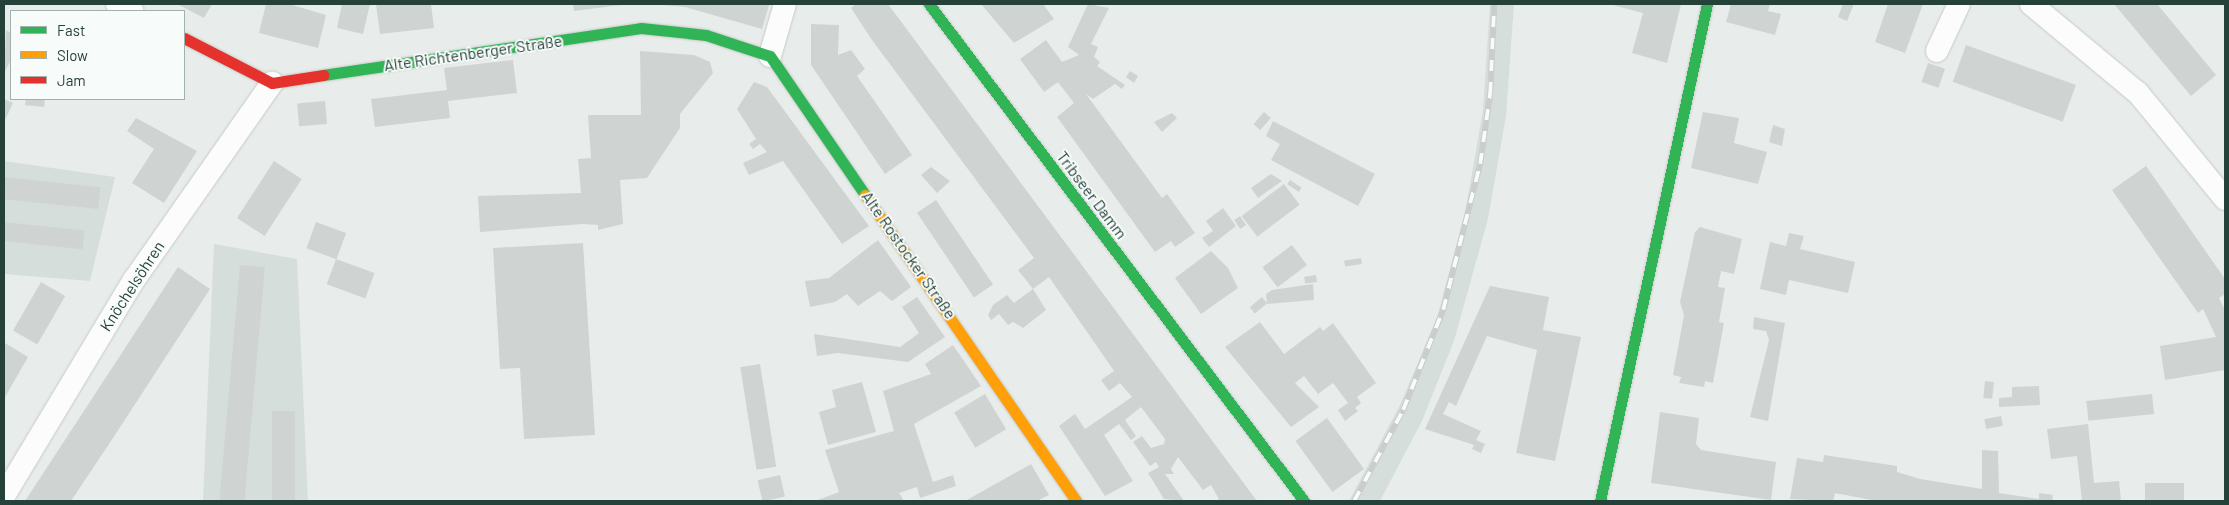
<!DOCTYPE html>
<meta charset="utf-8">
<style>
body{margin:0}
#map{position:relative;width:2229px;height:505px;overflow:hidden;background:#e8edeb;font-family:Barlow,sans-serif}
div>[style]{position:absolute}
[style*='--x']{left:calc(var(--x)*1px);top:calc(var(--y)*1px);width:calc(var(--w)*1px);rotate:calc(var(--a)*1deg)}
.built>*{inset:0;background:#d6dedb}
.building>*{inset:0;background:#cfd4d2;transform-origin:0 0}
.roads{filter:drop-shadow(0 0 1px #c5cac8) drop-shadow(0 0 1px #c5cac8)}
.street>*{height:22px;margin:-11px;padding:0 11px;transform-origin:11px;border-radius:11px;background:#fcfcfc}
.fast>*{height:11px;margin:-5.5px;padding:0 5.5px;transform-origin:5.5px;border-radius:5.5px;background:#30b455}
.slow>*{height:11px;margin:-5.5px;padding:0 5.5px;transform-origin:5.5px;border-radius:5.5px;background:#ff9f0a}
.jam>*{height:11px;margin:-5.5px;padding:0 5.5px;transform-origin:5.5px;border-radius:5.5px;background:#e5322d}
.rail>*{height:5.5px;margin-top:-2.75px;transform-origin:0;background:repeating-linear-gradient(90deg,#f7fbf9 0 11px,#c9cdcc 0 22px);box-sizing:border-box;border-block:1px solid #c9cdcc}
span{translate:-50% -50%;white-space:nowrap;text-align:center;line-height:1.15;-webkit-text-stroke:4px #f7fbf9;paint-order:stroke}
.street-label{font-size:16px;color:#24423a}
.frame{position:absolute;inset:0;border:5px solid #24423a;pointer-events:none}
.legend{position:absolute;left:10px;top:10px;width:175px;height:90px;box-sizing:border-box;background:#f7fbf9;border:1px solid #a3b1ad;margin:0;padding:6px 9px;list-style:none;font-size:15px;color:#24423a}
.legend li{display:flex;align-items:center;gap:10px;height:25px}
.legend b{width:25px;border:1px solid #a3b1ad}
</style>
<div id="map">
<div class="built">
<i style="clip-path:polygon(1490px 4px,1514px 4px,1506px 116px,1488px 219px,1454px 341px,1422px 421px,1380px 501px,1349px 501px,1400px 405px,1437px 317px,1465px 213px,1483px 110px)"></i>
<i style="clip-path:polygon(4px 161px,115px 177px,90px 281px,4px 274px)"></i>
<i style="clip-path:polygon(214px 244px,297px 259px,308px 501px,203px 501px)"></i>
</div>
<div class="building">
<i style="clip-path:polygon(177px 4px,212px 4px,204px 18px)"></i>
<i style="clip-path:polygon(266px 4px,289px 4px,326px 15px,318px 48px,259px 33px)"></i>
<i style="clip-path:polygon(342px 4px,370px 4px,363px 34px,337px 28px)"></i>
<i style="clip-path:polygon(376px 4px,431px 4px,434px 28px,380px 34px)"></i>
<i style="clip-path:polygon(573px 4px,621px 4px,621px 5px,574px 11px)"></i>
<i style="clip-path:polygon(856px 4px,888px 4px,1257px 501px,1216px 501px,1219px 499px,1211px 485px,1203px 490px,1178px 457px,1171px 469px,1174px 474px,1165px 474px,1184px 501px,1164px 499px,1148px 473px,1159px 467px,1156px 462px,1150px 466px,1133px 442px,1142px 436px,1151px 448px,1164px 444px,1165px 439px,1141px 407px,1125px 420px,1136px 436px,1131px 440px,1119px 424px,1104px 435px,1133px 481px,1105px 496px,1059px 426px,1075px 414px,1085px 429px,1132px 397px,1120px 383px,1109px 391px,1101px 380px,1114px 371px,1049px 277px,1033px 289px,1018px 270px,1034px 258px,872px 40px,851px 8px)"></i>
<i style="clip-path:polygon(981px 4px,1043px 4px,1054px 19px,1014px 43px)"></i>
<i style="clip-path:polygon(1088px 4px,1109px 8px,1091px 44px,1098px 47px,1094px 57px,1100px 62px,1097px 66px,1125px 85px,1122px 89px,1115px 84px,1093px 99px,1086px 94px,1162px 198px,1167px 194px,1195px 233px,1175px 247px,1171px 241px,1155px 252px,1057px 117px,1074px 103px,1058px 82px,1044px 92px,1020px 59px,1046px 40px,1062px 62px,1079px 55px,1068px 47px)"></i>
<i style="clip-path:polygon(1609px 4px,1681px 4px,1667px 63px,1632px 53px,1643px 13px)"></i>
<i style="clip-path:polygon(1731px 4px,1770px 4px,1768px 11px,1781px 14px,1775px 35px,1726px 22px)"></i>
<i style="clip-path:polygon(1843px 4px,1854px 4px,1847px 21px,1838px 17px)"></i>
<i style="clip-path:polygon(1888px 4px,1923px 4px,1905px 53px,1875px 42px)"></i>
<i style="clip-path:polygon(2114px 4px,2157px 4px,2216px 75px,2191px 96px)"></i>
<i style="clip-path:polygon(662px 5px,662px 4px,769px 5px,762px 29px,685px 7px)"></i>
<i style="clip-path:polygon(811px 24px,839px 25px,838px 55px,851px 50px,865px 69px,857px 76px,912px 155px,885px 174px,811px 65px)"></i>
<i style="clip-path:polygon(6px 30px,11px 33px,11px 60px,4px 73px)"></i>
<i style="left:1966px;top:45px;width:117px;height:39px;rotate:20deg"></i>
<i style="clip-path:polygon(640px 51px,694px 55px,710px 62px,713px 73px,680px 114px,680px 128px,647px 178px,620px 180px,623px 224px,598px 230px,598px 225px,583px 224px,480px 232px,478px 196px,581px 193px,578px 159px,591px 158px,588px 115px,641px 115px)"></i>
<i style="clip-path:polygon(513px 60px,517px 93px,448px 101px,450px 118px,375px 127px,371px 99px,447px 90px,444px 68px)"></i>
<i style="left:1928px;top:63px;width:18px;height:20px;rotate:19deg"></i>
<i style="clip-path:polygon(1130px 71px,1138px 76px,1134px 83px,1126px 77px)"></i>
<i style="clip-path:polygon(754px 82px,767px 87px,869px 226px,842px 244px,783px 161px,749px 175px,743px 163px,767px 152px,760px 144px,753px 149px,749px 144px,756px 139px,737px 109px)"></i>
<i style="clip-path:polygon(4px 99px,13px 103px,5px 120px,4px 120px)"></i>
<i style="clip-path:polygon(26px 99px,45px 99px,44px 107px,25px 105px)"></i>
<i style="left:325px;top:101px;width:23px;height:28px;rotate:85deg"></i>
<i style="left:1264px;top:112px;width:9px;height:16px;rotate:41deg"></i>
<i style="clip-path:polygon(1703px 112px,1739px 118px,1734px 143px,1767px 152px,1758px 184px,1691px 168px)"></i>
<i style="clip-path:polygon(1172px 113px,1177px 118px,1162px 132px,1154px 122px)"></i>
<i style="clip-path:polygon(136px 118px,197px 151px,164px 203px,132px 183px,154px 149px,127px 131px)"></i>
<i style="clip-path:polygon(1273px 121px,1375px 174px,1358px 206px,1271px 160px,1280px 144px,1266px 136px)"></i>
<i style="clip-path:polygon(1773px 125px,1785px 129px,1782px 146px,1769px 142px)"></i>
<i style="left:274px;top:161px;width:33px;height:68px;rotate:33deg"></i>
<i style="clip-path:polygon(2146px 166px,2225px 279px,2225px 294px,2219px 298px,2225px 310px,2225px 370px,2165px 380px,2160px 346px,2216px 337px,2203px 309px,2198px 313px,2112px 190px)"></i>
<i style="clip-path:polygon(931px 167px,950px 181px,937px 193px,921px 175px)"></i>
<i style="clip-path:polygon(1271px 174px,1282px 181px,1258px 198px,1251px 188px)"></i>
<i style="left:4px;top:177px;width:97px;height:22px;rotate:6deg"></i>
<i style="left:1290px;top:180px;width:14px;height:5px;rotate:34deg"></i>
<i style="left:1284px;top:184px;width:26px;height:53px;rotate:53deg"></i>
<i style="left:936px;top:200px;width:102px;height:23px;rotate:56deg"></i>
<i style="clip-path:polygon(1223px 208px,1236px 226px,1209px 247px,1202px 238px,1213px 231px,1206px 221px)"></i>
<i style="left:1240px;top:216px;width:11px;height:7px;rotate:56deg"></i>
<i style="left:4px;top:222px;width:81px;height:19px;rotate:6deg"></i>
<i style="left:316px;top:222px;width:32px;height:28px;rotate:20deg"></i>
<i style="clip-path:polygon(1700px 227px,1742px 239px,1734px 274px,1721px 271px,1718px 287px,1725px 288px,1719px 322px,1724px 323px,1713px 383px,1705px 381px,1704px 387px,1679px 383px,1681px 377px,1673px 375px,1684px 315px,1680px 302px,1695px 232px)"></i>
<i style="clip-path:polygon(1789px 233px,1804px 236px,1800px 249px,1855px 262px,1848px 293px,1789px 280px,1786px 295px,1760px 289px,1770px 242px,1786px 246px)"></i>
<i style="clip-path:polygon(878px 240px,911px 287px,892px 301px,880px 291px,858px 306px,847px 294px,835px 302px,810px 307px,805px 281px,829px 278px)"></i>
<i style="clip-path:polygon(583px 243px,595px 435px,524px 439px,520px 368px,500px 369px,493px 248px)"></i>
<i style="left:1292px;top:245px;width:25px;height:37px;rotate:53deg"></i>
<i style="clip-path:polygon(1211px 251px,1228px 268px,1238px 288px,1201px 314px,1175px 278px)"></i>
<i style="left:1361px;top:258px;width:6px;height:17px;rotate:81deg"></i>
<i style="left:336px;top:259px;width:41px;height:27px;rotate:20deg"></i>
<i style="left:240px;top:265px;width:25px;height:236px;rotate:5deg"></i>
<i style="clip-path:polygon(178px 267px,210px 289px,115px 435px,71px 501px,25px 501px)"></i>
<i style="left:1316px;top:275px;width:7px;height:12px;rotate:82deg"></i>
<i style="left:41px;top:282px;width:28px;height:56px;rotate:30deg"></i>
<i style="clip-path:polygon(1313px 284px,1314px 300px,1267px 304px,1266px 294px,1272px 290px)"></i>
<i style="clip-path:polygon(1490px 286px,1549px 297px,1543px 330px,1581px 337px,1555px 461px,1516px 453px,1537px 350px,1487px 336px,1456px 406px,1449px 402px,1443px 414px,1481px 431px,1476px 440px,1485px 444px,1481px 453px,1472px 449px,1474px 445px,1425px 429px)"></i>
<i style="clip-path:polygon(1033px 289px,1046px 310px,1023px 328px,1013px 322px,1008px 325px,999px 314px,991px 320px,988px 315px,993px 305px,1007px 295px,1014px 303px)"></i>
<i style="clip-path:polygon(917px 297px,945px 337px,908px 362px,838px 353px,817px 356px,814px 334px,900px 347px,919px 333px,902px 307px)"></i>
<i style="left:1262px;top:297px;width:8px;height:16px;rotate:50deg"></i>
<i style="clip-path:polygon(1754px 317px,1785px 323px,1768px 421px,1750px 417px,1769px 340px,1766px 331px,1753px 329px)"></i>
<i style="clip-path:polygon(1260px 322px,1284px 354px,1320px 327px,1323px 331px,1333px 323px,1376px 383px,1357px 397px,1361px 403px,1355px 408px,1358px 411px,1345px 421px,1338px 410px,1348px 403px,1333px 383px,1318px 394px,1304px 376px,1295px 383px,1319px 407px,1291px 427px,1225px 347px)"></i>
<i style="clip-path:polygon(5px 343px,28px 357px,4px 399px,4px 346px)"></i>
<i style="clip-path:polygon(953px 345px,981px 386px,914px 424px,933px 482px,953px 475px,956px 486px,920px 498px,917px 487px,899px 493px,904px 501px,815px 501px,839px 492px,825px 450px,894px 431px,883px 391px,931px 374px,925px 364px)"></i>
<i style="left:760px;top:364px;width:104px;height:20px;rotate:81deg"></i>
<i style="left:1985px;top:381px;width:9px;height:17px;rotate:6deg"></i>
<i style="clip-path:polygon(862px 382px,876px 432px,828px 445px,819px 412px,836px 407px,832px 390px)"></i>
<i style="clip-path:polygon(2039px 386px,2040px 405px,1999px 407px,1999px 398px,2012px 397px,2012px 387px)"></i>
<i style="left:985px;top:394px;width:41px;height:36px;rotate:59deg"></i>
<i style="left:2152px;top:394px;width:20px;height:66px;rotate:84deg"></i>
<i style="left:272px;top:411px;width:23px;height:90px"></i>
<i style="clip-path:polygon(1660px 412px,1699px 418px,1696px 444px,1701px 450px,1776px 462px,1771px 500px,1651px 483px)"></i>
<i style="left:2001px;top:416px;width:10px;height:17px;rotate:79deg"></i>
<i style="left:1327px;top:418px;width:63px;height:39px;rotate:54deg"></i>
<i style="clip-path:polygon(2088px 424px,2094px 483px,2119px 481px,2121px 501px,2082px 501px,2077px 456px,2051px 459px,2047px 429px)"></i>
<i style="clip-path:polygon(1982px 450px,1998px 451px,1999px 493px,2039px 499px,2039px 493px,2053px 495px,2052px 501px,1877px 501px,1835px 493px,1833px 501px,1790px 499px,1797px 458px,1823px 462px,1824px 455px,1897px 466px,1897px 472px,1920px 479px,1982px 489px)"></i>
<i style="clip-path:polygon(1031px 464px,1049px 495px,1037px 501px,965px 501px)"></i>
<i style="left:780px;top:475px;width:22px;height:23px;rotate:77deg"></i>
<i style="left:2145px;top:483px;width:39px;height:18px"></i>
</div>
<div class="roads">
<div class="street">
<i style="--x:117;--y:4;--w:17;--a:25"></i>
<i style="--x:2031;--y:4;--w:139;--a:39.8"></i>
<i style="--x:2138;--y:93;--w:137;--a:50.6"></i>
<i style="--x:1937;--y:51;--w:52;--a:-64.9"></i>
<i style="--x:770;--y:56;--w:54;--a:-73.9"></i>
<i style="--x:4;--y:496;--w:252;--a:-59"></i>
<i style="--x:134;--y:280;--w:241;--a:-55"></i>
</div>
<div class="fast">
<i style="--x:929;--y:4;--w:623;--a:52.96"></i>
<i style="--x:323;--y:75;--w:321;--a:-8.4"></i>
<i style="--x:641;--y:28;--w:65;--a:6.1"></i>
<i style="--x:706;--y:35;--w:67;--a:18.2"></i>
<i style="--x:770;--y:56;--w:168;--a:55.6"></i>
<i style="--x:1600;--y:501;--w:508;--a:-77.85"></i>
</div>
<div class="slow">
<i style="--x:865;--y:195;--w:372;--a:55.4"></i>
</div>
<div class="jam">
<i style="--x:184;--y:38;--w:99;--a:27.1"></i>
<i style="--x:272;--y:83;--w:52;--a:-8.9"></i>
</div>
</div>
<div class="rail">
<i style="--x:1354;--y:501;--w:103;--a:-61.7"></i>
<i style="--x:1403;--y:410;--w:108;--a:-68.2"></i>
<i style="--x:1443;--y:310;--w:151;--a:-75.8"></i>
<i style="--x:1480;--y:164;--w:72;--a:-82"></i>
<i style="--x:1490;--y:93;--w:89;--a:-87.4"></i>
</div>
<div class="street-label">
<span style="left:473px;top:53px;rotate:-8deg">Alte Richtenberger Straße</span>
<span style="left:1092px;top:195px;rotate:53deg">Tribseer Damm</span>
<span style="left:909px;top:255px;rotate:55deg">Alte Rostocker Straße</span>
<span style="left:132px;top:286px;rotate:-57deg">Knöchelsöhren</span>
</div>
<div class="frame"></div>
<ul class="legend">
<li><b style="height:6px;background:#30b455"></b>Fast</li>
<li><b style="height:6px;background:#ff9f0a"></b>Slow</li>
<li><b style="height:6px;background:#e5322d"></b>Jam</li>
</ul>
</div>
